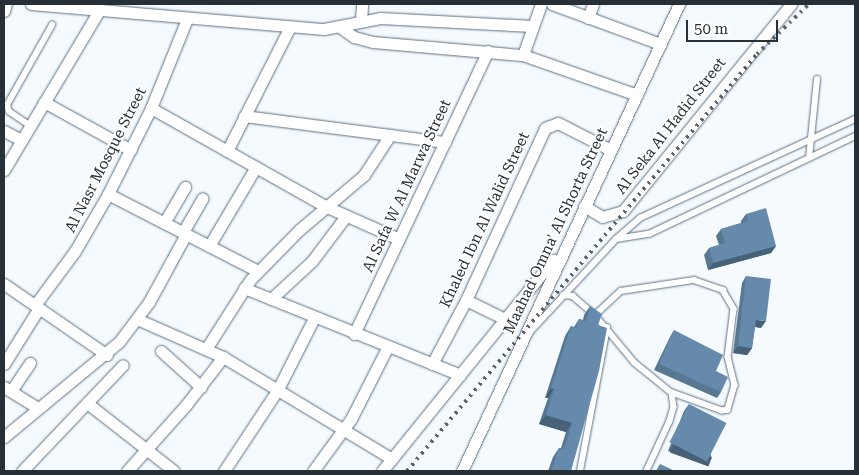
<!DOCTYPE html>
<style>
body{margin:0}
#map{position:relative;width:859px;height:475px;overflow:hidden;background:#f5fafe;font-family:"Roboto Serif",serif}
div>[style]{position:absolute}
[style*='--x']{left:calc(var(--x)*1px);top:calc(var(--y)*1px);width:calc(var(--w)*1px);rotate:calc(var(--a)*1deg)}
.roads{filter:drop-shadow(0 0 1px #5c7082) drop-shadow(0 0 1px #5c7082)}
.service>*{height:5.5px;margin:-2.75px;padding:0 2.75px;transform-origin:2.75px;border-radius:2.75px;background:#fff}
.minor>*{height:11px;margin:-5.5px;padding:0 5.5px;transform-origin:5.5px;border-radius:5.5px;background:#fff}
.rail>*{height:4px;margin-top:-2px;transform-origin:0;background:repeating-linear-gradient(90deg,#5b6269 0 2.5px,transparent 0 7.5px)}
.wall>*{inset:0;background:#577793}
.shaded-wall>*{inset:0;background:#476178;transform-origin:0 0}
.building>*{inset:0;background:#658aab;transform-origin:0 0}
span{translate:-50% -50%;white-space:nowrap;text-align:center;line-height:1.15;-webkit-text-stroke:4px #fff;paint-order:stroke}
.street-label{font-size:15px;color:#272f37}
.frame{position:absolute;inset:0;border:5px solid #272f37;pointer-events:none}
.scale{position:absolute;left:686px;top:20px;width:92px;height:22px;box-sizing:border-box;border:2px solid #272f37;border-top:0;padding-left:6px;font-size:15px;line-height:18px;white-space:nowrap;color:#272f37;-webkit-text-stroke:4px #fff;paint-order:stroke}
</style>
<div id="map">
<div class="roads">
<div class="service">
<i style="--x:30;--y:126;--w:25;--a:-146"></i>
<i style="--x:9;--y:112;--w:7;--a:-106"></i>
<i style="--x:7;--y:105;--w:92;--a:-60.6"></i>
<i style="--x:809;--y:158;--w:79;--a:-84.2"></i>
<i style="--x:616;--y:239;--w:33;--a:-9"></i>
<i style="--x:649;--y:234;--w:228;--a:-25.4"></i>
<i style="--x:563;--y:295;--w:10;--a:6"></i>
<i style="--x:573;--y:296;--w:29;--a:41"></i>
<i style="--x:595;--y:315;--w:62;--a:50.2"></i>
<i style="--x:635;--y:363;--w:48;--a:39"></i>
<i style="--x:672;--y:393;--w:14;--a:82"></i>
<i style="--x:674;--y:407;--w:15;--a:106"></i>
<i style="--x:670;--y:421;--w:55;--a:114.7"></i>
<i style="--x:595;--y:315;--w:35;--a:-43"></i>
<i style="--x:621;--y:291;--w:74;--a:-8.6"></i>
<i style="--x:694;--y:280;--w:31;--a:19"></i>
<i style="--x:723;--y:290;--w:22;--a:60"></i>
<i style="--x:734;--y:309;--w:48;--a:97.1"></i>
<i style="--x:728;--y:357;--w:29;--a:76"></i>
<i style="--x:735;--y:385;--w:26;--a:106"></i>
<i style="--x:728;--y:410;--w:6;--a:171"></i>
<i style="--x:722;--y:411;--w:53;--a:-160.2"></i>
<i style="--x:530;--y:332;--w:127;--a:-47.2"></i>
<i style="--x:616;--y:239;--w:32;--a:-41"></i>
<i style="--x:640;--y:218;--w:237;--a:-24.7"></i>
<i style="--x:580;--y:471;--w:146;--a:-79.3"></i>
</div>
<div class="minor">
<i style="--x:31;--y:4;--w:294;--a:4.9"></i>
<i style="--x:324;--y:29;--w:57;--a:-11.1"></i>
<i style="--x:380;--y:18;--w:153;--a:3"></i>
<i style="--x:552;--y:4;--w:116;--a:20.2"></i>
<i style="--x:4;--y:11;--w:7;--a:-74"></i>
<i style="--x:588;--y:18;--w:15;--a:-70"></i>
<i style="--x:361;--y:20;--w:16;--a:-86"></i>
<i style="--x:340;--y:27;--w:17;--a:36"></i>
<i style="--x:354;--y:37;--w:20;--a:15"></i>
<i style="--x:373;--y:42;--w:151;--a:5"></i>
<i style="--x:523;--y:55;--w:121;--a:19.3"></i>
<i style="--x:523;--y:55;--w:54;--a:-70.6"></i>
<i style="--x:44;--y:102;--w:99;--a:28.9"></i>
<i style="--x:151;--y:108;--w:202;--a:29.4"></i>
<i style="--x:327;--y:207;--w:79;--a:24"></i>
<i style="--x:244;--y:116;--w:203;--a:7.4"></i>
<i style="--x:4;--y:131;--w:20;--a:27"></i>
<i style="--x:227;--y:151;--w:139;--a:-63.1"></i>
<i style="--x:4;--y:170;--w:187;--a:-59.2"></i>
<i style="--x:108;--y:194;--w:169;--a:27.2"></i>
<i style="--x:584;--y:206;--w:21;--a:31"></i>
<i style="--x:602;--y:217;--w:22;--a:-16"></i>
<i style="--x:623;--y:211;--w:267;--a:-50.9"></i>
<i style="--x:164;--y:223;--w:42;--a:-59.7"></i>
<i style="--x:183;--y:232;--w:39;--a:-60"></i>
<i style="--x:209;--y:246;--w:92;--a:-59.3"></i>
<i style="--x:4;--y:284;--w:125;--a:34.6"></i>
<i style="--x:244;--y:288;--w:233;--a:21.9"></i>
<i style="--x:271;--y:299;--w:56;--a:-42.8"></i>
<i style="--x:312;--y:261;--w:56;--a:-52.9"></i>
<i style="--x:466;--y:300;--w:43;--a:26"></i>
<i style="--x:35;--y:305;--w:67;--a:-53.5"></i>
<i style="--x:75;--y:251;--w:66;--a:-59.9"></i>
<i style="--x:108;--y:194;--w:96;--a:-63.4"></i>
<i style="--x:151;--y:108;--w:96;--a:-68"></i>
<i style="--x:137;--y:319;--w:94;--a:23.8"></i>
<i style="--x:223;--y:357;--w:197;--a:31.1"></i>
<i style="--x:354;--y:334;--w:313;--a:-64.7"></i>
<i style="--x:206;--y:349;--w:82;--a:-57.5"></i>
<i style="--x:250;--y:280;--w:70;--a:-45.6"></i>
<i style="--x:299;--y:230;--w:85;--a:-40.2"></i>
<i style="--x:364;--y:175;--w:48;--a:-57"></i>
<i style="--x:161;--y:351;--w:54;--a:42"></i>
<i style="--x:4;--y:364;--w:66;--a:-58"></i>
<i style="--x:432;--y:364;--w:72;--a:-62"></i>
<i style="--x:466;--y:300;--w:189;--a:-65.3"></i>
<i style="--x:545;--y:128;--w:14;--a:-21"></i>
<i style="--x:558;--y:123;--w:59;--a:27"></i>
<i style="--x:4;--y:387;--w:40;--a:32"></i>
<i style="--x:11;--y:391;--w:34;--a:-56"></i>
<i style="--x:87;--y:403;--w:110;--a:38"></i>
<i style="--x:4;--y:437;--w:149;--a:-39.6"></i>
<i style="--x:119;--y:342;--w:50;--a:-53.1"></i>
<i style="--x:149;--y:302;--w:77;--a:-61.4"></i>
<i style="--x:22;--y:471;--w:146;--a:-46.4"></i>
<i style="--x:127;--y:471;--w:89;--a:-48.2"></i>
<i style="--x:186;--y:405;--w:61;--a:-52.4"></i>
<i style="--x:224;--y:471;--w:98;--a:-56.6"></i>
<i style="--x:278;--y:389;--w:80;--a:-63.1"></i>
<i style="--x:313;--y:471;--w:64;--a:-53.8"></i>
<i style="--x:351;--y:419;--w:80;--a:-63.1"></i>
<i style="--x:382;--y:471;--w:272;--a:-51"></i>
<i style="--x:462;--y:471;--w:515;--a:-65.08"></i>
</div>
</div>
<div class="rail">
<i style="--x:407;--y:471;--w:544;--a:-49.99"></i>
<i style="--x:757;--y:54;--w:72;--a:-43.9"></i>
</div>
<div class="wall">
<i style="clip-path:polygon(746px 214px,776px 246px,771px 253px,708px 270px,704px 255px,709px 248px,719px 245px,716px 236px,721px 229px,741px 223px,741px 221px)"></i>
<i style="clip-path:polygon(746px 276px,761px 328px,755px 327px,752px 348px,747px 355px,733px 353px,742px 283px)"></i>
<i style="clip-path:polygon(590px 306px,598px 325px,571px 471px,548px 471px,553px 457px,559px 448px,561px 448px,566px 432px,539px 424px,548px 398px,545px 398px,565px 336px,571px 326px,574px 327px,579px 319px,583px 320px,584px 315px)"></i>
<i style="clip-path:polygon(674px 330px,716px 371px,721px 392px,717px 398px,654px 370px,670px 337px)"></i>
<i style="clip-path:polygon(689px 404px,712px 458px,707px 465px,668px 451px,684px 411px)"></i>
</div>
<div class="shaded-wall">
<i style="clip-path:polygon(776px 246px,771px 253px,708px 270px,713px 263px)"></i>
<i style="clip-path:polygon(756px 320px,766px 321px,761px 328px,752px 326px)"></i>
<i style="clip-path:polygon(738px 346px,752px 348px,747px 355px,733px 353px)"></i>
<i style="clip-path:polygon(551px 388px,554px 389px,548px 398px,545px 398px)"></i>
<i style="clip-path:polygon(546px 415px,572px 423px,566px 432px,539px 424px)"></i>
<i style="left:673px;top:444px;width:41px;height:9px;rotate:20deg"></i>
</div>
<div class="building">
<i style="clip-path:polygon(766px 208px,776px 246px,713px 263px,709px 248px,725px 243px,721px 229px,748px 221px,746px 214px)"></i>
<i style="clip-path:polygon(746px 276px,771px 279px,766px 321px,756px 320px,752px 348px,738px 346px)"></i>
<i style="clip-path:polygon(590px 306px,602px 314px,598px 325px,607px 328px,599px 371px,571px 471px,551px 471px,559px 448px,564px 449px,572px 423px,546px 415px,554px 389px,551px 388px,571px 326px,576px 328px,579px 319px,586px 321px)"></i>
<i style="clip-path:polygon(674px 330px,723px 355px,716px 371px,728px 377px,721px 392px,659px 364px)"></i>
<i style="left:689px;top:404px;width:42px;height:43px;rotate:27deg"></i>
<i style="clip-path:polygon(660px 464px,675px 471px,656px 471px)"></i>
</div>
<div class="street-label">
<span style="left:671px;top:126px;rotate:-52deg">Al Seka Al Hadid Street</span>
<span style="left:106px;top:160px;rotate:-63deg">Al Nasr Mosque Street</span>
<span style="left:407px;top:186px;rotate:-65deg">Al Safa W Al Marwa Street</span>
<span style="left:485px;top:220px;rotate:-65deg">Khaled Ibn Al Walid Street</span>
<span style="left:556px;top:231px;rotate:-65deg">Maahad Omna' Al Shorta Street</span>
</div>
<div class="frame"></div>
<div class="scale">50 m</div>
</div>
